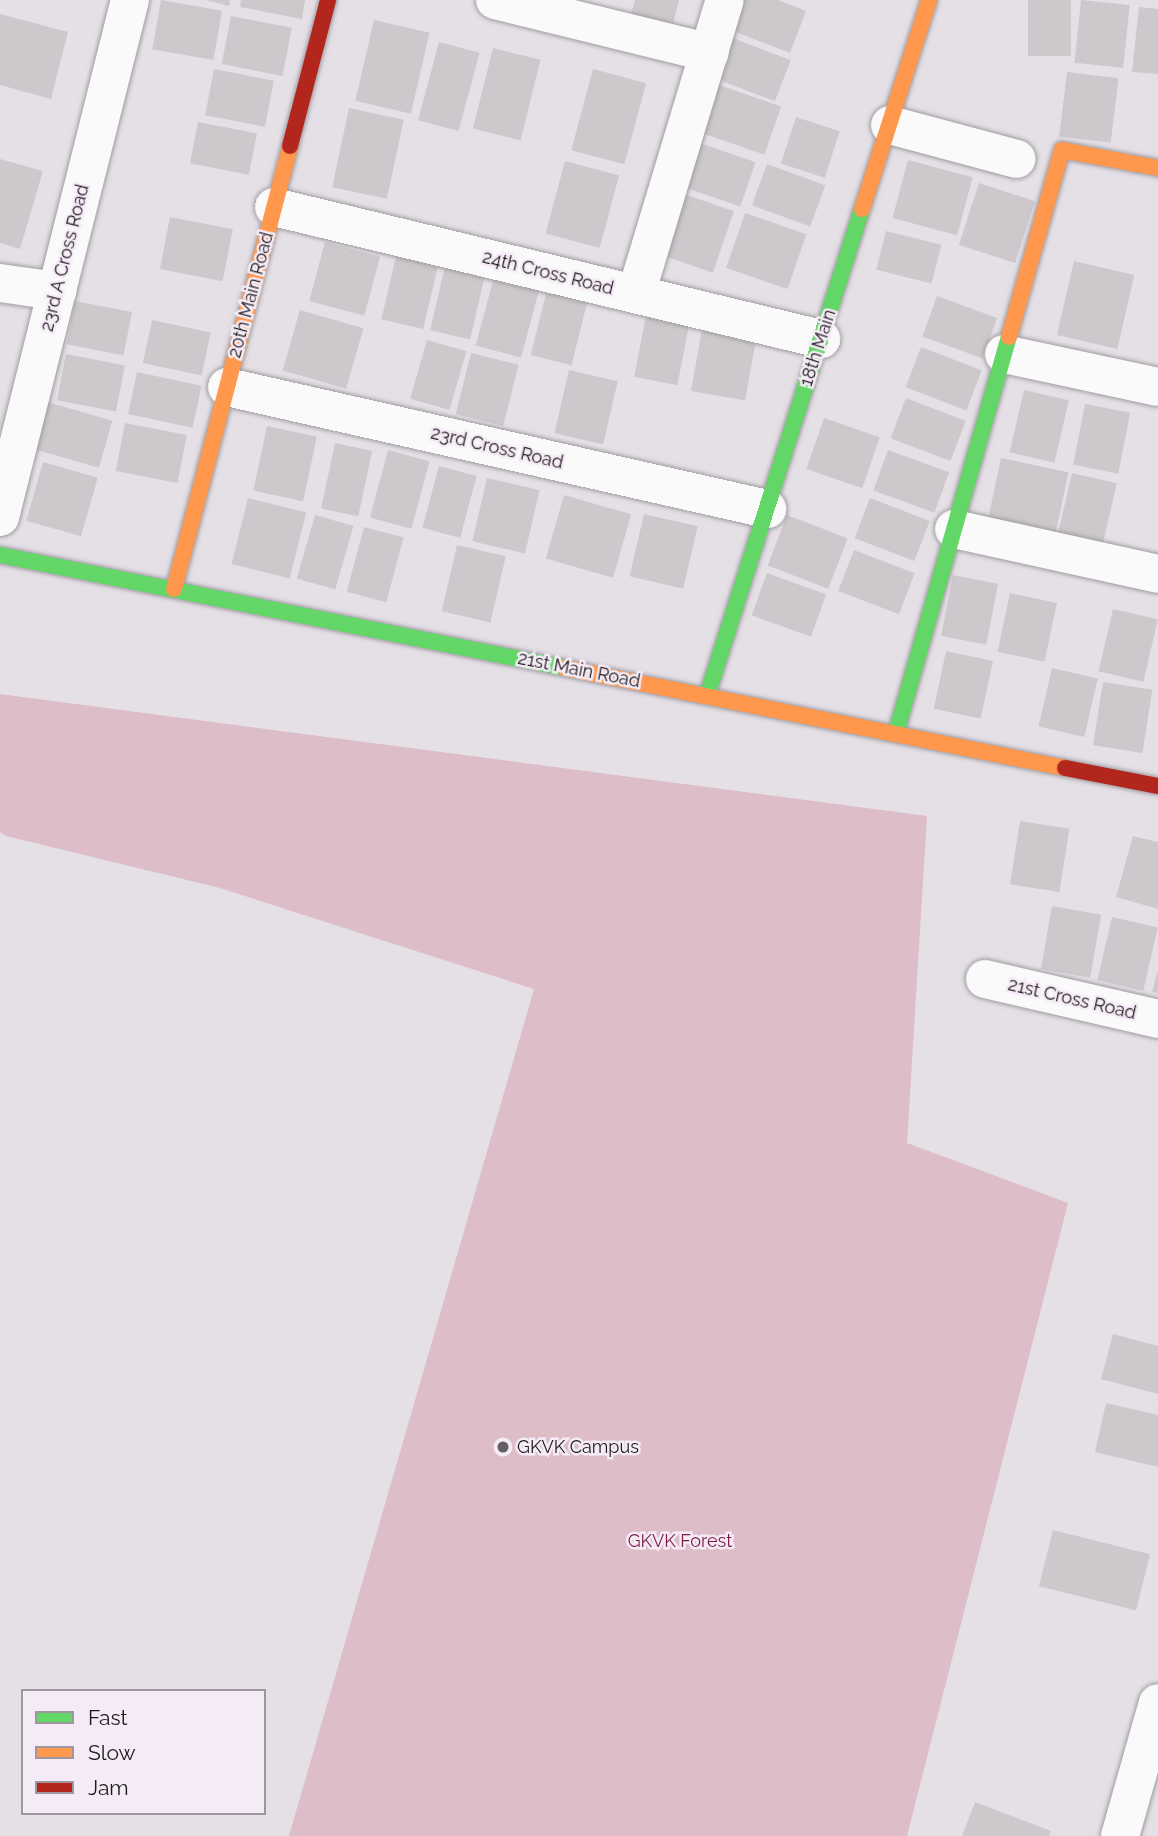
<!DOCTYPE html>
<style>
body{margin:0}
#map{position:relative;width:1158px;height:1836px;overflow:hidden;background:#e5e0e6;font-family:Raleway,sans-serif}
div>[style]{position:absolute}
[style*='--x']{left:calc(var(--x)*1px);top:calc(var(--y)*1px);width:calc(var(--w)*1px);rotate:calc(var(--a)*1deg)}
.green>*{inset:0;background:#dcbdc8}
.building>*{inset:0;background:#ccc8cb;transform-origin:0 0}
.roads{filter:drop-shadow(0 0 2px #a09ca1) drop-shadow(0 0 2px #a09ca1)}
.street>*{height:38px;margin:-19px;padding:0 19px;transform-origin:19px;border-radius:19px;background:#fbfafb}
.fast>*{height:16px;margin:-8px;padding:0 8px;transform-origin:8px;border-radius:8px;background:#63d668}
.slow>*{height:16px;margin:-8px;padding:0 8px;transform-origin:8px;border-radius:8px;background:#ff974d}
.jam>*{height:16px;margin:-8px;padding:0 8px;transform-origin:8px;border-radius:8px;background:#b3261e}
.dots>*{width:19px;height:19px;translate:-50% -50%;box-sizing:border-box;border:4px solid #f5ebf6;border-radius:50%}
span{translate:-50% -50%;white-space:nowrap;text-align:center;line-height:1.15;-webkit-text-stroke:5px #f5ebf6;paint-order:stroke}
.street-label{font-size:18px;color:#1d1a1d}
.poi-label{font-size:18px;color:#1d1a1d}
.left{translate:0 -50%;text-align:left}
.park-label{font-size:18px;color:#7d1d46}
.legend{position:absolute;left:21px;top:1689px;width:245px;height:126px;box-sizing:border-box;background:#f5ebf6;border:2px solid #9f979f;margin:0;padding:9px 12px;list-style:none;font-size:21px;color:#1d1a1d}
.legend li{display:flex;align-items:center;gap:14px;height:35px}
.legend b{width:35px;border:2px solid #9f979f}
</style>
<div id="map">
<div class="green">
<i style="clip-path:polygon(0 694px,927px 816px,907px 1143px,1068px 1203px,907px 1836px,289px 1836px,534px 989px,220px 888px,6px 836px,0 832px)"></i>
</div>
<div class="building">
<i style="left:161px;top:0;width:62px;height:50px;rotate:10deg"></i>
<i style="clip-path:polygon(206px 0,230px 0,229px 6px)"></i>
<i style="clip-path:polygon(241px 0,305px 0,302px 19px,240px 7px)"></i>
<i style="clip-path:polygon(635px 0,679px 0,671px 32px,629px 21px)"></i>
<i style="clip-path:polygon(739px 0,778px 0,806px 11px,790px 53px,728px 29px)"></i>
<i style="left:1028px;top:0;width:43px;height:56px"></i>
<i style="left:1081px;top:0;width:49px;height:63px;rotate:6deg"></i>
<i style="clip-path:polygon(1139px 7px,1158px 9px,1158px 74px,1132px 72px)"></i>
<i style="clip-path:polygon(0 14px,68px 32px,51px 99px,0 85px)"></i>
<i style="left:231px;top:16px;width:62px;height:49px;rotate:11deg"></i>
<i style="left:374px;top:20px;width:57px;height:83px;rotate:13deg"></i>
<i style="left:730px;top:37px;width:65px;height:44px;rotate:21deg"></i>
<i style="left:439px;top:42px;width:42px;height:81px;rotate:15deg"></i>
<i style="left:493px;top:48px;width:49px;height:83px;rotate:14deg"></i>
<i style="left:214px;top:69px;width:61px;height:47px;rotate:11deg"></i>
<i style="left:593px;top:69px;width:55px;height:84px;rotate:15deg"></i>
<i style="left:1067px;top:72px;width:52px;height:65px;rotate:7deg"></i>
<i style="left:713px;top:83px;width:72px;height:51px;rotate:19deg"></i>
<i style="left:349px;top:108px;width:56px;height:81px;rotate:12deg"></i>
<i style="left:796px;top:117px;width:46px;height:49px;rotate:18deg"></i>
<i style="left:198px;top:122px;width:60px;height:42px;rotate:11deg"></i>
<i style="left:697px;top:142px;width:62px;height:47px;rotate:19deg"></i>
<i style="clip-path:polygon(0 159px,43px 171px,20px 249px,0 243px)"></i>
<i style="left:908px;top:160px;width:67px;height:60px;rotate:15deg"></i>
<i style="left:565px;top:161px;width:56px;height:75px;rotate:15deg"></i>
<i style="left:767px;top:164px;width:62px;height:44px;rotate:20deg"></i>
<i style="left:979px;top:183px;width:59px;height:65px;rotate:18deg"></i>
<i style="left:681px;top:193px;width:56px;height:65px;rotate:19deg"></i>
<i style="left:745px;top:213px;width:65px;height:58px;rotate:19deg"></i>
<i style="left:170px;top:217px;width:64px;height:53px;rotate:11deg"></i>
<i style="left:886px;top:231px;width:57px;height:40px;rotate:14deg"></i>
<i style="left:325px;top:242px;width:57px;height:61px;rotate:15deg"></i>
<i style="left:396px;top:256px;width:43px;height:65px;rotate:13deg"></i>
<i style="left:1074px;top:261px;width:62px;height:76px;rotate:13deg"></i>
<i style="left:445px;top:266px;width:41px;height:66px;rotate:13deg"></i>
<i style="left:494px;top:277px;width:47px;height:71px;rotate:15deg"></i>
<i style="left:547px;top:290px;width:42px;height:67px;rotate:14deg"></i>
<i style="left:937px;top:296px;width:64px;height:43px;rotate:20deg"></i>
<i style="left:75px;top:301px;width:58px;height:44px;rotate:11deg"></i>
<i style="left:300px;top:310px;width:66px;height:63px;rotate:16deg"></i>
<i style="left:646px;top:316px;width:44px;height:62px;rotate:11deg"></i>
<i style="left:152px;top:320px;width:60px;height:44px;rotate:12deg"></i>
<i style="left:702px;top:329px;width:55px;height:63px;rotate:10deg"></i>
<i style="left:427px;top:340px;width:41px;height:61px;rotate:16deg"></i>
<i style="left:921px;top:347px;width:65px;height:43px;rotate:21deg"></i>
<i style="left:471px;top:353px;width:49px;height:63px;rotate:14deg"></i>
<i style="left:66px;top:354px;width:60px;height:47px;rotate:11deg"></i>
<i style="left:569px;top:370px;width:50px;height:65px;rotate:13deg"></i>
<i style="left:137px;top:372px;width:66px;height:43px;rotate:12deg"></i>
<i style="left:1024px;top:390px;width:46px;height:64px;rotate:13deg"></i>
<i style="left:906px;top:398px;width:64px;height:43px;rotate:21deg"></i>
<i style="left:47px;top:402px;width:68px;height:49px;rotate:16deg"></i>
<i style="left:1085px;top:404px;width:46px;height:62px;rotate:11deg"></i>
<i style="left:824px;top:418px;width:59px;height:54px;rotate:19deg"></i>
<i style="left:125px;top:423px;width:63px;height:49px;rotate:11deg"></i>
<i style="left:267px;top:426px;width:51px;height:66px;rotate:12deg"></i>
<i style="left:335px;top:443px;width:38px;height:67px;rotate:12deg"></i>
<i style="left:388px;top:450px;width:43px;height:70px;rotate:15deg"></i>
<i style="left:888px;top:450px;width:65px;height:43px;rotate:20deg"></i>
<i style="left:1001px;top:458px;width:69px;height:70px;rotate:12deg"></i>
<i style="left:43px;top:462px;width:57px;height:61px;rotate:16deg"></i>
<i style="left:439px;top:466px;width:39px;height:64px;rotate:15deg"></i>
<i style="left:1072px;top:473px;width:46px;height:64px;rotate:13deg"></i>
<i style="left:487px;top:478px;width:54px;height:65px;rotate:13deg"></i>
<i style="left:564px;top:495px;width:70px;height:66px;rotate:16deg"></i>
<i style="left:248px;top:498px;width:60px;height:68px;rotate:14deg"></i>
<i style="left:870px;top:498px;width:64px;height:43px;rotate:21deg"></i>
<i style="left:644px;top:514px;width:55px;height:64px;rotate:13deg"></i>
<i style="left:315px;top:515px;width:40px;height:66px;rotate:16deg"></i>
<i style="left:787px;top:515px;width:65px;height:54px;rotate:21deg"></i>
<i style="left:364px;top:527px;width:41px;height:67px;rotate:15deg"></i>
<i style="left:457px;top:545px;width:50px;height:68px;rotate:13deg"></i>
<i style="left:854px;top:550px;width:65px;height:44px;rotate:21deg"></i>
<i style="left:767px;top:573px;width:63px;height:45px;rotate:20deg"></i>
<i style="left:953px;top:575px;width:46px;height:62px;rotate:11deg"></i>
<i style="left:1010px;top:593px;width:48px;height:60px;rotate:12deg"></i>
<i style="left:1113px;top:609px;width:46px;height:64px;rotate:13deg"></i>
<i style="left:946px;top:651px;width:48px;height:59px;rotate:12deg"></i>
<i style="left:1052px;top:668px;width:47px;height:60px;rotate:13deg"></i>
<i style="left:1103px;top:682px;width:50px;height:64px;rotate:9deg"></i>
<i style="left:1020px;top:821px;width:50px;height:64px;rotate:9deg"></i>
<i style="clip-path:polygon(1133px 836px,1158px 842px,1158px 909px,1116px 897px)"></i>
<i style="left:1052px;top:906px;width:50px;height:64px;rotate:10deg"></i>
<i style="left:1112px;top:917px;width:47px;height:65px;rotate:13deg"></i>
<i style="clip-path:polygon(1158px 970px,1158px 993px,1152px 992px)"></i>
<i style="clip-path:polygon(1113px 1334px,1158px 1346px,1158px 1394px,1101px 1379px)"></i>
<i style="clip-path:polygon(1106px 1403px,1158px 1415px,1158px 1467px,1095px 1452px)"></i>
<i style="left:1053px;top:1530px;width:100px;height:58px;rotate:14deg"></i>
<i style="clip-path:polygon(975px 1802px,1051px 1831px,1049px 1836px,962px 1836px)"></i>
</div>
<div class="roads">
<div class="street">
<i style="--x:495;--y:0;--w:221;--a:13.8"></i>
<i style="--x:890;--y:125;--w:131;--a:15"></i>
<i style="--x:274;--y:207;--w:563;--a:13.57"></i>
<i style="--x:0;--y:283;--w:58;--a:8"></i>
<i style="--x:636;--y:294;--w:307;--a:-73.2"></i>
<i style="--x:1004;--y:354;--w:157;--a:12.1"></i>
<i style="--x:227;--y:387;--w:554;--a:12.73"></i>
<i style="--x:0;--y:517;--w:533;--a:-75.89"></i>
<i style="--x:954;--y:529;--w:209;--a:12.4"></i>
<i style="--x:985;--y:979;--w:178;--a:13"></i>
<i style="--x:1120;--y:1836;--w:138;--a:-74.1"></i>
</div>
<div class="fast">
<i style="--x:0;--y:555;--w:576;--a:11.31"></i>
<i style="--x:707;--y:696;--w:511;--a:-72.35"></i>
<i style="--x:896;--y:733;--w:412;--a:-74.1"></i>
</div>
<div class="slow">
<i style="--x:862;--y:209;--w:219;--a:-72.2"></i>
<i style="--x:1009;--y:337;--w:194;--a:-74.2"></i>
<i style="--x:1062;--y:150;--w:98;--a:10.6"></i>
<i style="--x:174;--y:589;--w:458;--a:-75.3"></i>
<i style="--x:565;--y:668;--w:510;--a:11.31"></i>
</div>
<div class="jam">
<i style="--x:290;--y:146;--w:151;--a:-75.4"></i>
<i style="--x:1065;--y:768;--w:95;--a:11"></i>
</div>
</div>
<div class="dots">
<i style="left:503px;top:1447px;background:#635f63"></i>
</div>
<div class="street-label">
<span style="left:65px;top:258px;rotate:-76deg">23rd A Cross Road</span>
<span style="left:548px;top:273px;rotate:14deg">24th Cross Road</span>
<span style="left:251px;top:295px;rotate:-75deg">20th Main Road</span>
<span style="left:818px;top:348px;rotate:-72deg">18th Main</span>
<span style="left:497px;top:448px;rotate:13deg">23rd Cross Road</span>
<span style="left:579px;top:670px;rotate:11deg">21st Main Road</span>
<span style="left:1072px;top:999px;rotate:13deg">21st Cross Road</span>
</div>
<div class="poi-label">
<span class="left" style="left:517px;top:1447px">GKVK Campus</span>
</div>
<div class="park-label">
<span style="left:680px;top:1541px">GKVK Forest</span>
</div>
<ul class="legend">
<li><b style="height:9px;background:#63d668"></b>Fast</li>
<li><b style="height:9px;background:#ff974d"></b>Slow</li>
<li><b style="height:9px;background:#b3261e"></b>Jam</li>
</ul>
</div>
